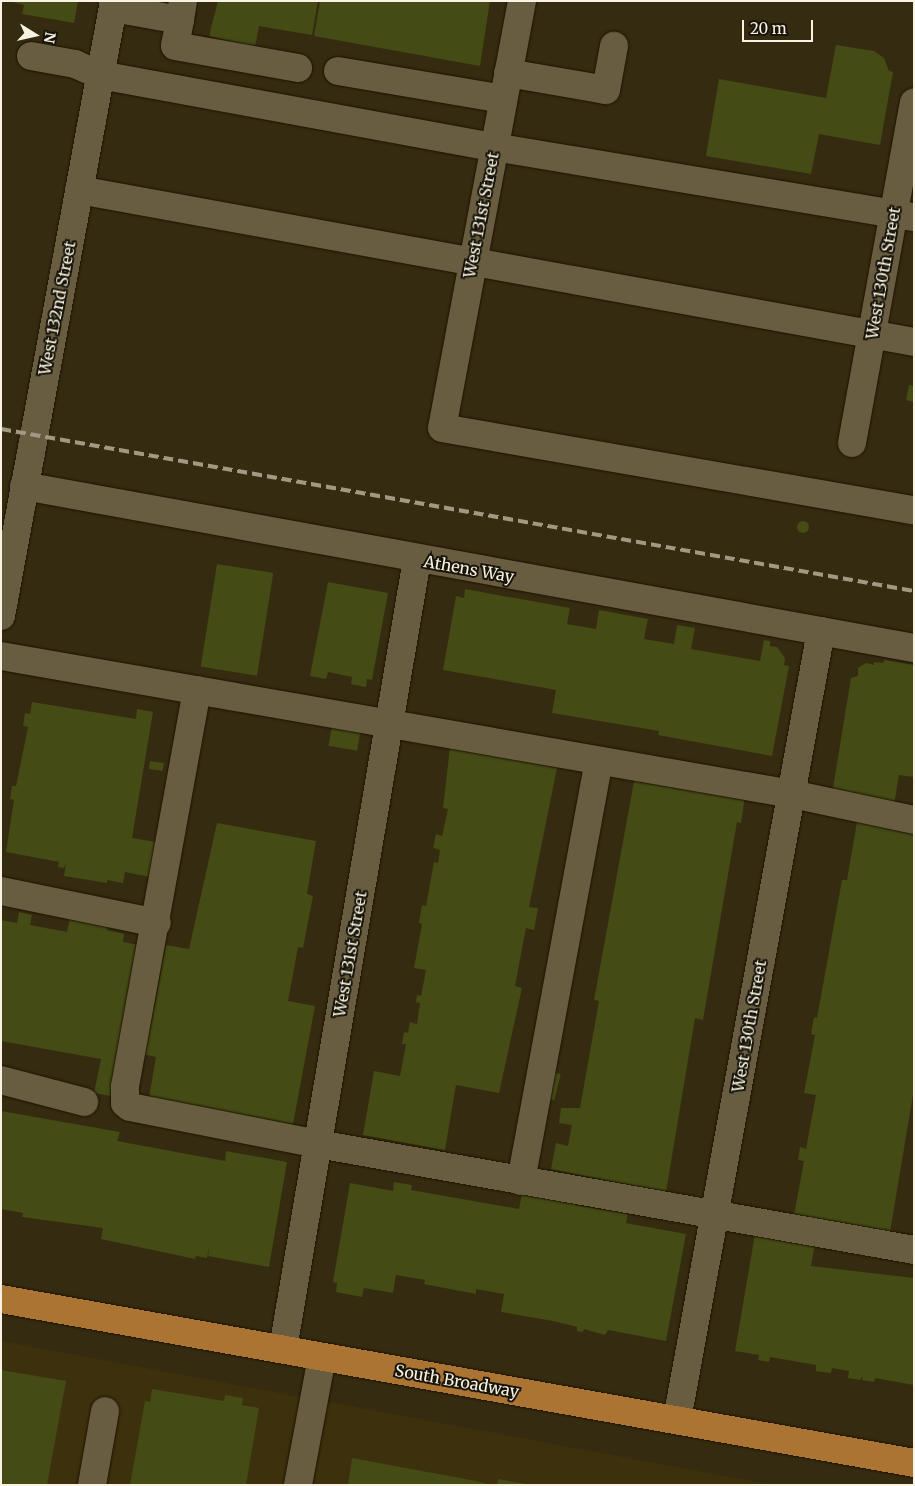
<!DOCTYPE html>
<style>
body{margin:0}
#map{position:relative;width:915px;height:1486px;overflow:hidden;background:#352b10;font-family:Merriweather,serif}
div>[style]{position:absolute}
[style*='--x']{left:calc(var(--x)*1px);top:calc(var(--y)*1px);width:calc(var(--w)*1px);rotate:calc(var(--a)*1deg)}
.built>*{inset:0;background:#3d300c}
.building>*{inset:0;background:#444b14;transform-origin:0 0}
.round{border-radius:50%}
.roads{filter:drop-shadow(0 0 1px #1c1300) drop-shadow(0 0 1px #1c1300)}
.minor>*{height:28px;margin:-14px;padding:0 14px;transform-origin:14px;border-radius:14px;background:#685d41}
.major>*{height:28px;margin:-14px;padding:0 14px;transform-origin:14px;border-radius:14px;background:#ac7433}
.rail>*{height:4px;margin-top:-2px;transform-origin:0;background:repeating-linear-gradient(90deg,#a19984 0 10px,transparent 0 15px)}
span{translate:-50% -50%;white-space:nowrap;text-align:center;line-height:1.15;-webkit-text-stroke:4px #181409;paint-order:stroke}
.street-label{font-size:16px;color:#f9f3e3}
.frame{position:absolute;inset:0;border:2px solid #f9f3e3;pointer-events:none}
.north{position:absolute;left:10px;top:10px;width:50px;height:50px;-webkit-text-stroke:4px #181409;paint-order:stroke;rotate:100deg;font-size:14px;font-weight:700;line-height:20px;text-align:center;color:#f9f3e3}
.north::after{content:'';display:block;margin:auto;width:18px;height:22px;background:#f9f3e3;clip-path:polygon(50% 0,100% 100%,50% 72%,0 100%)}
.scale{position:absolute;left:742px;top:20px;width:71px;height:22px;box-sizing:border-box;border:2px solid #f9f3e3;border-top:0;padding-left:6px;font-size:15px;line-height:18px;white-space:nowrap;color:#f9f3e3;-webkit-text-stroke:4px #181409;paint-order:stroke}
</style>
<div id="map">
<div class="built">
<i style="clip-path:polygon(1px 1341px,774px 1485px,1px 1485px)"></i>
</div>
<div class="building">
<i style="clip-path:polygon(9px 1px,78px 1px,74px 23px,22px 14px,24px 5px)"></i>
<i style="clip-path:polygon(218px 1px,318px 1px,312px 35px,259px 26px,255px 47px,209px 36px)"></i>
<i style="clip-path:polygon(320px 1px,490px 1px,480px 66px,314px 36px)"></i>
<i style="clip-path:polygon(836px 45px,874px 51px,884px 58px,889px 71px,893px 72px,880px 145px,819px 134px,811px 174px,706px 156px,719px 79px,826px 98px)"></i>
<i style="clip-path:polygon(909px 385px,914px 386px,914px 402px,906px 400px)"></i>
<i class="round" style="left:797px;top:521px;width:12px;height:12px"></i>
<i style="left:217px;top:564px;width:57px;height:104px;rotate:9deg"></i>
<i style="clip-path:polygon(328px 582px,388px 593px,372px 680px,367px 679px,366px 687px,351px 684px,352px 677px,328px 672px,326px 679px,310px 676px)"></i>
<i style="clip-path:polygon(465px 589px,570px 608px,567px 624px,596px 629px,599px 610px,648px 619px,644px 639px,674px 644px,677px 625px,695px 628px,691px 649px,760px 661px,764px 640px,770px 641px,770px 646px,777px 647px,785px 658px,784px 665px,789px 666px,772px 756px,658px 735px,659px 731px,552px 713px,556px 690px,443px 670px,456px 596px,464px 598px)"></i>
<i style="clip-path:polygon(884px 660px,914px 665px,914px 777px,899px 775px,894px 805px,832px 794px,851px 678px,858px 676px,858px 668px,866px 663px,874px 665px,874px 662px,883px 663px)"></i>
<i style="clip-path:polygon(32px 702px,136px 719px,137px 709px,153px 712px,132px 838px,156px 842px,150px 877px,125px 872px,123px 883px,107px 880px,107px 883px,64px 876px,66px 863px,64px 868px,58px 867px,59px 862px,6px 852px,14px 800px,10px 799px,12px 786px,16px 786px,24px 747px,28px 727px,23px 726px,25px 713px,30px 714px)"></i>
<i style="left:332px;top:726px;width:29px;height:20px;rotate:10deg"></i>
<i style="clip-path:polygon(450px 747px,558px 763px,529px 907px,538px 908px,534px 930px,526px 928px,515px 986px,522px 988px,499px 1093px,456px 1085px,445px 1150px,363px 1135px,374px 1071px,400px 1076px,406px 1044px,402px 1044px,404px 1032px,408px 1033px,410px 1022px,417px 1024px,420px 1003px,416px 1002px,417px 995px,421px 996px,426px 970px,414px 968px,422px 924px,419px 923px,422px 905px,426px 906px,434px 862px,438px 863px,440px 850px,433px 848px,436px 834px,442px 836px,448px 809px,443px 808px)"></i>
<i style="left:150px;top:761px;width:14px;height:8px;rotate:8deg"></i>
<i style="clip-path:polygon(635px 776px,745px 796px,741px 823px,737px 822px,703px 1020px,695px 1018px,666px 1192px,551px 1169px,556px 1143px,568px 1146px,572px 1125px,559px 1123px,561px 1108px,580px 1108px,599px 1001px,594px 1000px)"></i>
<i style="clip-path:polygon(858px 816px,914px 826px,914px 1089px,890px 1232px,794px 1215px,804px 1161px,798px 1160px,800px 1147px,806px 1149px,816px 1095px,804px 1093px,815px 1035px,811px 1034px,814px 1017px,817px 1018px,842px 880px,847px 880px)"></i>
<i style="clip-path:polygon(217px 823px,316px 841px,307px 894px,313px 896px,303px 948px,298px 947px,288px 1001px,315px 1006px,293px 1124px,149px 1098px,156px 1057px,142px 1054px,146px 1030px,150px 1031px,166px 945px,189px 949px)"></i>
<i style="clip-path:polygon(19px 912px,32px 915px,30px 925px,67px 932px,71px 913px,109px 920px,107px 930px,124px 934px,123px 942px,144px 946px,117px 1097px,94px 1093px,101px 1059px,1px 1041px,1px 920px,17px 923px)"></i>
<i style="left:553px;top:1072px;width:8px;height:27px;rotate:14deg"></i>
<i style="clip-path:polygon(1px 1111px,120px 1132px,117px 1141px,225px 1161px,226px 1151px,287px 1162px,269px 1267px,208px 1256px,210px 1243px,207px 1258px,196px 1256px,195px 1259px,101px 1239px,103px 1228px,22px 1217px,23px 1213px,1px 1209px)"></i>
<i style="clip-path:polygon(394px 1182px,412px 1185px,411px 1190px,519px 1209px,523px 1189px,576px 1199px,575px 1205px,628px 1214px,626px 1223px,686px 1234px,666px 1341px,608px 1330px,605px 1335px,584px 1329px,583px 1332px,577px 1331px,577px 1327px,553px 1321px,501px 1312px,504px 1294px,476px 1289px,476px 1294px,424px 1284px,425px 1280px,396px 1275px,393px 1293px,364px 1288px,362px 1297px,336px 1292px,337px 1283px,333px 1282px,350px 1183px,393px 1191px)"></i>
<i style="clip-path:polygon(756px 1228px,816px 1238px,811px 1266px,914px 1278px,914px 1385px,875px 1378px,874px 1382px,862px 1380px,863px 1376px,860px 1380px,848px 1378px,849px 1371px,832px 1368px,831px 1373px,816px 1371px,816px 1365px,770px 1357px,769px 1362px,758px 1360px,759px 1355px,735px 1351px)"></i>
<i style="clip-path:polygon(1px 1370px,66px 1381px,47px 1485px,1px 1485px)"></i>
<i style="clip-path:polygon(152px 1389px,224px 1401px,225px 1395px,243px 1398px,242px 1405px,259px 1408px,246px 1485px,130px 1485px,145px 1401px,150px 1402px)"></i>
<i style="clip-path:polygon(352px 1458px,476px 1481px,491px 1485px,348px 1485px)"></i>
<i style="clip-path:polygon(498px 1479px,526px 1484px,525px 1485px,497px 1485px)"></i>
</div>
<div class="roads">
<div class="minor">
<i style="--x:522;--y:1;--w:434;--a:100.6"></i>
<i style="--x:442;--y:428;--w:479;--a:9.9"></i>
<i style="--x:113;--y:8;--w:68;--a:10.2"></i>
<i style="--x:180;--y:20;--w:18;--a:-81"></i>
<i style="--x:180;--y:20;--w:26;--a:101"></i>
<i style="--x:175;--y:46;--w:125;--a:10.1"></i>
<i style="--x:31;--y:56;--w:45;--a:10.3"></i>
<i style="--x:75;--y:64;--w:27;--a:24"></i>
<i style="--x:100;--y:75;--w:401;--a:10.4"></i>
<i style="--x:494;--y:147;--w:426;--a:9.5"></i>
<i style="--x:338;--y:71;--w:167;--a:9.6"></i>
<i style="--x:508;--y:73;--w:99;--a:9.8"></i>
<i style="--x:606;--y:90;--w:45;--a:-79.7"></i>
<i style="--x:79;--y:190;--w:849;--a:10.32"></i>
<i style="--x:852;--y:443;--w:346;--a:-79.7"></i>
<i style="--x:24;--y:486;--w:905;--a:10.32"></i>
<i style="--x:1;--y:616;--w:625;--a:-79.59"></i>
<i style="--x:1;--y:656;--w:803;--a:9.9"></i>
<i style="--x:792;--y:794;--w:125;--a:12"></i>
<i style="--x:197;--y:690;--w:403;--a:100.3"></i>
<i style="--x:125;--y:1087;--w:16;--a:90"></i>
<i style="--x:125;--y:1103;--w:6;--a:39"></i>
<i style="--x:130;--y:1107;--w:192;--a:11.1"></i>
<i style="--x:318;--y:1144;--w:605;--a:10.08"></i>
<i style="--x:1;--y:891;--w:159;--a:11.6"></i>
<i style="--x:1;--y:1080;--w:86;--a:14.8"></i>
<i style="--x:521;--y:1181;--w:427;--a:-79.5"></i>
<i style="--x:283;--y:1349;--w:801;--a:-80.37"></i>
<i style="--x:677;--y:1420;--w:802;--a:-79.66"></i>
<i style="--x:92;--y:1485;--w:75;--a:-80"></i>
<i style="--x:298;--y:1485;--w:130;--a:-79.4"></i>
</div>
<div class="major">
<i style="--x:1;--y:1299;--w:928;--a:10.18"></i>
</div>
</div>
<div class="rail">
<i style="--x:1;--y:429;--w:927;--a:10.06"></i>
</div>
<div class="street-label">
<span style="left:481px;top:215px;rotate:-79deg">West 131st Street</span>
<span style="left:883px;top:273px;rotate:-80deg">West 130th Street</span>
<span style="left:57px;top:308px;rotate:-79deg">West 132nd Street</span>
<span style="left:469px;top:569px;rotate:10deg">Athens Way</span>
<span style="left:350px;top:954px;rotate:-80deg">West 131st Street</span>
<span style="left:749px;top:1026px;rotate:-80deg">West 130th Street</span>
<span style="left:457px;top:1381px;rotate:10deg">South Broadway</span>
</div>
<div class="frame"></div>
<div class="north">N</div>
<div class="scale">20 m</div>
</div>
